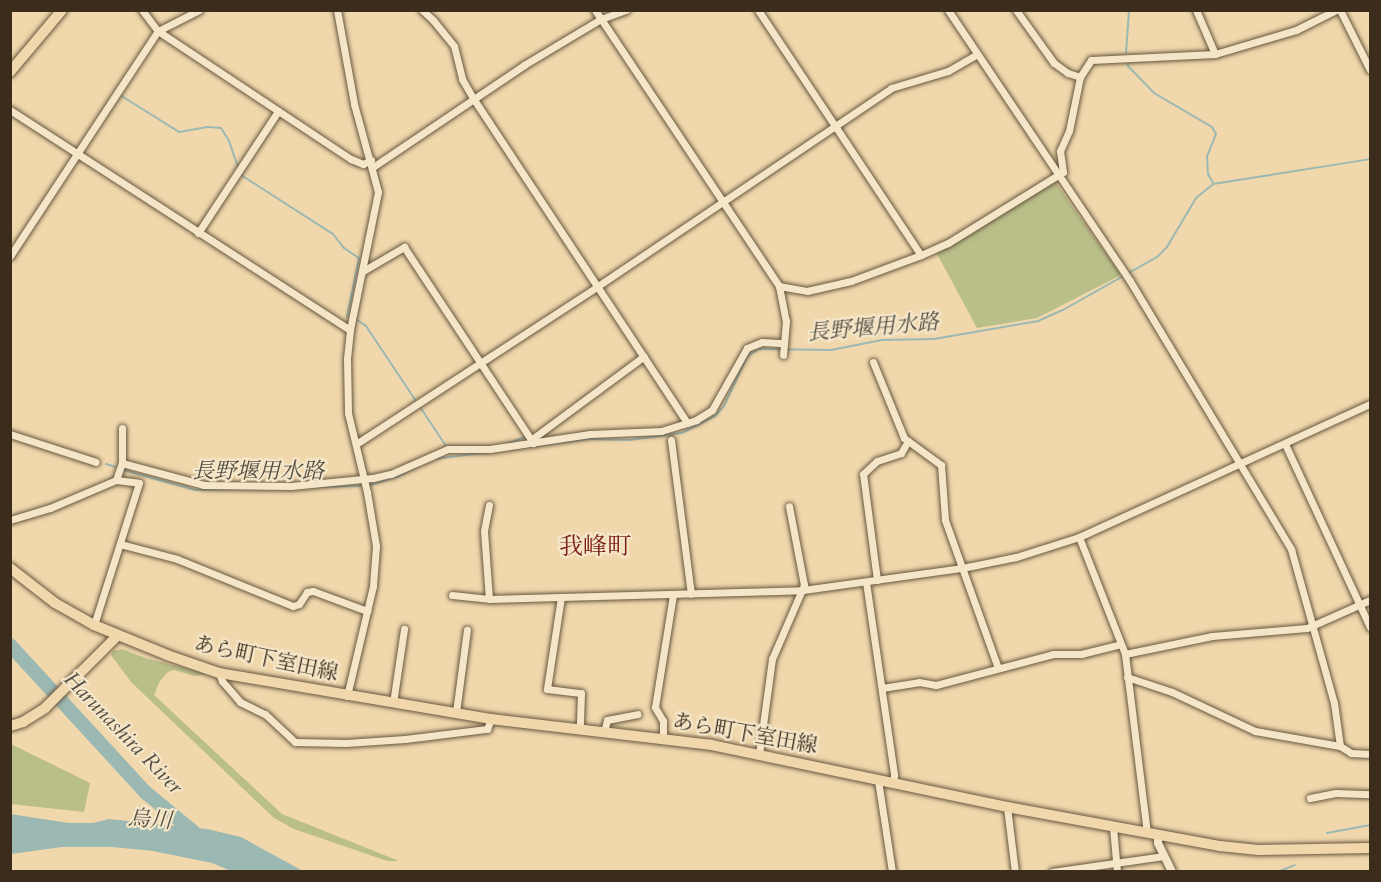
<!DOCTYPE html>
<meta charset="utf-8">
<style>
body{margin:0}
#map{position:relative;width:1381px;height:882px;overflow:hidden;background:#f0d8ac;font-family:Cardo,"Noto Serif JP",serif}
div>[style]{position:absolute}
[style*='--x']{left:calc(var(--x)*1px);top:calc(var(--y)*1px);width:calc(var(--w)*1px);rotate:calc(var(--a)*1deg)}
.green>*{inset:0;background:#babf89}
.water>*{inset:0;background:#9cb8b2}
.stream>*{height:2px;margin:-1px;padding:0 1px;transform-origin:1px;border-radius:1px;background:#9cb8b2}
.river>*{height:14px;margin:-7px;padding:0 7px;transform-origin:7px;border-radius:7px;background:#9cb8b2}
.roads{filter:drop-shadow(0 0 2px #685740) drop-shadow(0 0 2px #685740)}
.minor>*{height:7px;margin:-3.5px;padding:0 3.5px;transform-origin:3.5px;border-radius:3.5px;background:#f5e6c9}
.tertiary>*{height:8px;margin:-4px;padding:0 4px;transform-origin:4px;border-radius:4px;background:#f5e6c9}
.primary>*{height:10px;margin:-5px;padding:0 5px;transform-origin:5px;border-radius:5px;background:#f0d8ac}
span{translate:-50% -50%;white-space:nowrap;text-align:center;line-height:1.15;-webkit-text-stroke:4.5px #f5e6c9;paint-order:stroke}
.street-label{font-size:21px;color:#3b2c1c}
.water-label{font-size:22px;color:#534f42;font-style:italic}
.quarter-label{font-size:24px;color:#7a1f14}
.frame{position:absolute;inset:0;border:12px solid #3b2c1c;pointer-events:none}
</style>
<div id="map">
<div class="green">
<i style="clip-path:polygon(1053px 179px,1121px 275px,1037px 318px,977px 328px,936px 252px)"></i>
<i style="clip-path:polygon(122px 649px,145px 658px,207px 674px,195px 676px,174px 670px,168px 672px,160px 681px,154px 695px,282px 814px,399px 861px,387px 861px,294px 829px,274px 818px,131px 682px,111px 655px,113px 651px)"></i>
<i style="clip-path:polygon(11px 744px,90px 783px,84px 812px,11px 804px)"></i>
</div>
<div class="water">
<i style="clip-path:polygon(10px 814px,69px 823px,93px 823px,109px 819px,207px 829px,241px 837px,303px 871px,231px 871px,212px 863px,153px 851px,112px 847px,62px 847px,11px 854px)"></i>
</div>
<div class="stream">
<i style="--x:1126;--y:53;--w:43;--a:-86"></i>
<i style="--x:1128;--y:59;--w:7;--a:90"></i>
<i style="--x:1128;--y:66;--w:37;--a:46"></i>
<i style="--x:1154;--y:93;--w:67;--a:30.4"></i>
<i style="--x:1212;--y:127;--w:8;--a:60"></i>
<i style="--x:1216;--y:134;--w:24;--a:112"></i>
<i style="--x:1207;--y:156;--w:18;--a:87"></i>
<i style="--x:1208;--y:174;--w:10;--a:61"></i>
<i style="--x:120;--y:95;--w:70;--a:32.1"></i>
<i style="--x:179;--y:132;--w:29;--a:-10"></i>
<i style="--x:208;--y:127;--w:13;--a:4"></i>
<i style="--x:221;--y:128;--w:15;--a:58"></i>
<i style="--x:229;--y:141;--w:28;--a:71"></i>
<i style="--x:241;--y:175;--w:109;--a:32.7"></i>
<i style="--x:333;--y:234;--w:18;--a:52"></i>
<i style="--x:344;--y:248;--w:18;--a:34"></i>
<i style="--x:359;--y:258;--w:60;--a:101.5"></i>
<i style="--x:356;--y:319;--w:12;--a:35"></i>
<i style="--x:366;--y:326;--w:144;--a:56.3"></i>
<i style="--x:446;--y:446;--w:3;--a:0"></i>
<i style="--x:509;--y:443;--w:17;--a:-21"></i>
<i style="--x:434;--y:459;--w:156;--a:-7.4"></i>
<i style="--x:589;--y:439;--w:40;--a:1.4"></i>
<i style="--x:629;--y:440;--w:53;--a:-7.5"></i>
<i style="--x:682;--y:433;--w:37;--a:-27"></i>
<i style="--x:715;--y:416;--w:13;--a:-48"></i>
<i style="--x:724;--y:406;--w:54;--a:-64.9"></i>
<i style="--x:747;--y:357;--w:14;--a:-36"></i>
<i style="--x:758;--y:349;--w:73;--a:0.8"></i>
<i style="--x:831;--y:350;--w:52;--a:-11.1"></i>
<i style="--x:882;--y:340;--w:52;--a:-1.1"></i>
<i style="--x:934;--y:339;--w:106;--a:-9.8"></i>
<i style="--x:1038;--y:321;--w:27;--a:-24"></i>
<i style="--x:1063;--y:310;--w:108;--a:-29.4"></i>
<i style="--x:1157;--y:257;--w:14;--a:-45"></i>
<i style="--x:1167;--y:247;--w:57;--a:-59.4"></i>
<i style="--x:1196;--y:198;--w:22;--a:-39"></i>
<i style="--x:1213;--y:184;--w:159;--a:-9"></i>
<i style="--x:106;--y:464;--w:10;--a:17"></i>
<i style="--x:123;--y:470;--w:75;--a:15.5"></i>
<i style="--x:195;--y:490;--w:165;--a:-1.4"></i>
<i style="--x:371;--y:485;--w:29;--a:-18"></i>
<i style="--x:399;--y:476;--w:24;--a:-28"></i>
<i style="--x:1327;--y:833;--w:44;--a:-10.5"></i>
<i style="--x:1277;--y:872;--w:19;--a:-21"></i>
</div>
<div class="river">
<i style="--x:10;--y:645;--w:200;--a:47.4"></i>
<i style="--x:145;--y:792;--w:72;--a:39.4"></i>
</div>
<div class="roads">
<div class="minor">
<i style="--x:142;--y:10;--w:26;--a:53"></i>
<i style="--x:158;--y:31;--w:232;--a:33.6"></i>
<i style="--x:351;--y:159;--w:13;--a:23"></i>
<i style="--x:363;--y:164;--w:9;--a:-27"></i>
<i style="--x:337;--y:10;--w:96;--a:79.7"></i>
<i style="--x:354;--y:104;--w:91;--a:74.7"></i>
<i style="--x:378;--y:192;--w:141;--a:101.5"></i>
<i style="--x:350;--y:330;--w:29;--a:96"></i>
<i style="--x:347;--y:359;--w:54;--a:88.9"></i>
<i style="--x:348;--y:413;--w:81;--a:76.5"></i>
<i style="--x:367;--y:492;--w:55;--a:80.5"></i>
<i style="--x:376;--y:546;--w:40;--a:94.3"></i>
<i style="--x:373;--y:586;--w:113;--a:103.3"></i>
<i style="--x:422;--y:10;--w:15;--a:42"></i>
<i style="--x:433;--y:20;--w:33;--a:51"></i>
<i style="--x:454;--y:46;--w:34;--a:76"></i>
<i style="--x:462;--y:79;--w:22;--a:60"></i>
<i style="--x:473;--y:98;--w:389;--a:56.6"></i>
<i style="--x:595;--y:10;--w:332;--a:56.3"></i>
<i style="--x:779;--y:286;--w:36;--a:79"></i>
<i style="--x:786;--y:321;--w:34;--a:95"></i>
<i style="--x:758;--y:10;--w:294;--a:56.4"></i>
<i style="--x:948;--y:10;--w:326;--a:56.1"></i>
<i style="--x:1130;--y:281;--w:313;--a:59"></i>
<i style="--x:1291;--y:549;--w:160;--a:74.4"></i>
<i style="--x:1334;--y:703;--w:43;--a:82.1"></i>
<i style="--x:1340;--y:746;--w:13;--a:32"></i>
<i style="--x:1351;--y:753;--w:19;--a:3"></i>
<i style="--x:1016;--y:10;--w:65;--a:54.4"></i>
<i style="--x:1054;--y:63;--w:17;--a:36"></i>
<i style="--x:1068;--y:73;--w:13;--a:18"></i>
<i style="--x:1196;--y:10;--w:48;--a:66.6"></i>
<i style="--x:1340;--y:10;--w:67;--a:63.4"></i>
<i style="--x:10;--y:110;--w:405;--a:32.9"></i>
<i style="--x:373;--y:167;--w:182;--a:-34"></i>
<i style="--x:524;--y:65;--w:90;--a:-30.9"></i>
<i style="--x:601;--y:19;--w:27;--a:-20"></i>
<i style="--x:198;--y:233;--w:146;--a:-56.7"></i>
<i style="--x:10;--y:256;--w:269;--a:-56.7"></i>
<i style="--x:158;--y:31;--w:46;--a:-27.1"></i>
<i style="--x:363;--y:271;--w:48;--a:-30.3"></i>
<i style="--x:404;--y:247;--w:235;--a:56.6"></i>
<i style="--x:779;--y:286;--w:28;--a:10"></i>
<i style="--x:807;--y:291;--w:45;--a:-12.8"></i>
<i style="--x:851;--y:281;--w:75;--a:-20.4"></i>
<i style="--x:921;--y:255;--w:30;--a:-24"></i>
<i style="--x:948;--y:243;--w:135;--a:-31.7"></i>
<i style="--x:1063;--y:172;--w:21;--a:-98"></i>
<i style="--x:1060;--y:151;--w:22;--a:-66"></i>
<i style="--x:1069;--y:131;--w:55;--a:-78.5"></i>
<i style="--x:1080;--y:77;--w:20;--a:-57"></i>
<i style="--x:1091;--y:60;--w:124;--a:-2.8"></i>
<i style="--x:1215;--y:54;--w:84;--a:-16.5"></i>
<i style="--x:1296;--y:30;--w:45;--a:-26.6"></i>
<i style="--x:873;--y:362;--w:82;--a:67.8"></i>
<i style="--x:904;--y:438;--w:46;--a:36.1"></i>
<i style="--x:941;--y:465;--w:55;--a:85.8"></i>
<i style="--x:945;--y:520;--w:157;--a:70.3"></i>
<i style="--x:10;--y:434;--w:90;--a:18"></i>
<i style="--x:532;--y:439;--w:139;--a:-36.5"></i>
<i style="--x:671;--y:440;--w:155;--a:82.6"></i>
<i style="--x:356;--y:444;--w:289;--a:-33.1"></i>
<i style="--x:598;--y:286;--w:354;--a:-34"></i>
<i style="--x:891;--y:88;--w:59;--a:-16.6"></i>
<i style="--x:948;--y:71;--w:34;--a:-30"></i>
<i style="--x:1285;--y:444;--w:202;--a:65.1"></i>
<i style="--x:122;--y:463;--w:85;--a:15"></i>
<i style="--x:204;--y:485;--w:87;--a:0.7"></i>
<i style="--x:291;--y:486;--w:82;--a:-5.6"></i>
<i style="--x:373;--y:478;--w:18;--a:-13"></i>
<i style="--x:391;--y:474;--w:62;--a:-23.7"></i>
<i style="--x:448;--y:449;--w:42;--a:0"></i>
<i style="--x:490;--y:449;--w:101;--a:-8.5"></i>
<i style="--x:590;--y:434;--w:71;--a:-2.4"></i>
<i style="--x:661;--y:431;--w:37;--a:-17"></i>
<i style="--x:696;--y:420;--w:19;--a:-32"></i>
<i style="--x:712;--y:410;--w:71;--a:-60.6"></i>
<i style="--x:747;--y:348;--w:16;--a:-22"></i>
<i style="--x:762;--y:342;--w:22;--a:3"></i>
<i style="--x:116;--y:480;--w:18;--a:-71"></i>
<i style="--x:122;--y:463;--w:35;--a:-90"></i>
<i style="--x:489;--y:505;--w:26;--a:101"></i>
<i style="--x:484;--y:531;--w:68;--a:85.8"></i>
<i style="--x:10;--y:520;--w:42;--a:-16.7"></i>
<i style="--x:50;--y:508;--w:72;--a:-23"></i>
<i style="--x:116;--y:480;--w:23;--a:7"></i>
<i style="--x:139;--y:483;--w:149;--a:107.6"></i>
<i style="--x:1079;--y:537;--w:126;--a:68.5"></i>
<i style="--x:1125;--y:654;--w:180;--a:83"></i>
<i style="--x:120;--y:544;--w:59;--a:14.7"></i>
<i style="--x:177;--y:559;--w:125;--a:22.1"></i>
<i style="--x:293;--y:606;--w:6;--a:-18"></i>
<i style="--x:299;--y:604;--w:14;--a:-56"></i>
<i style="--x:307;--y:592;--w:6;--a:-9"></i>
<i style="--x:313;--y:591;--w:58;--a:20.3"></i>
<i style="--x:877;--y:580;--w:107;--a:-97.5"></i>
<i style="--x:863;--y:474;--w:19;--a:-43"></i>
<i style="--x:877;--y:461;--w:25;--a:-18"></i>
<i style="--x:901;--y:453;--w:14;--a:-60"></i>
<i style="--x:866;--y:582;--w:195;--a:81.7"></i>
<i style="--x:894;--y:775;--w:8;--a:97"></i>
<i style="--x:452;--y:595;--w:37;--a:6"></i>
<i style="--x:489;--y:599;--w:314;--a:-1.6"></i>
<i style="--x:803;--y:590;--w:161;--a:-7.9"></i>
<i style="--x:962;--y:568;--w:55;--a:-11.5"></i>
<i style="--x:1016;--y:557;--w:66;--a:-17.6"></i>
<i style="--x:1079;--y:537;--w:320;--a:-24.6"></i>
<i style="--x:561;--y:597;--w:93;--a:98.7"></i>
<i style="--x:547;--y:689;--w:34;--a:7"></i>
<i style="--x:581;--y:693;--w:37;--a:92"></i>
<i style="--x:1125;--y:654;--w:89;--a:-11.7"></i>
<i style="--x:1212;--y:636;--w:95;--a:-4.8"></i>
<i style="--x:1307;--y:628;--w:69;--a:-24"></i>
<i style="--x:219;--y:673;--w:9;--a:69"></i>
<i style="--x:222;--y:681;--w:28;--a:49"></i>
<i style="--x:240;--y:702;--w:28;--a:26"></i>
<i style="--x:265;--y:714;--w:41;--a:43"></i>
<i style="--x:295;--y:742;--w:51;--a:1.1"></i>
<i style="--x:346;--y:743;--w:59;--a:-3.9"></i>
<i style="--x:405;--y:739;--w:83;--a:-7"></i>
<i style="--x:487;--y:729;--w:11;--a:-68"></i>
<i style="--x:1127;--y:677;--w:47;--a:18.4"></i>
<i style="--x:1172;--y:692;--w:92;--a:25.2"></i>
<i style="--x:1255;--y:731;--w:86;--a:10"></i>
<i style="--x:882;--y:688;--w:37;--a:-9"></i>
<i style="--x:919;--y:682;--w:17;--a:10"></i>
<i style="--x:936;--y:685;--w:121;--a:-14.8"></i>
<i style="--x:1053;--y:654;--w:28;--a:0"></i>
<i style="--x:1081;--y:654;--w:41;--a:-14"></i>
<i style="--x:393;--y:703;--w:75;--a:-81.5"></i>
<i style="--x:456;--y:712;--w:83;--a:-82.4"></i>
<i style="--x:604;--y:732;--w:12;--a:-76"></i>
<i style="--x:607;--y:720;--w:31;--a:-11"></i>
<i style="--x:663;--y:739;--w:18;--a:-90"></i>
<i style="--x:663;--y:721;--w:16;--a:-120"></i>
<i style="--x:655;--y:707;--w:114;--a:-80.9"></i>
<i style="--x:759;--y:754;--w:96;--a:-82.2"></i>
<i style="--x:772;--y:659;--w:81;--a:-66.6"></i>
<i style="--x:804;--y:585;--w:80;--a:-100.8"></i>
<i style="--x:878;--y:780;--w:93;--a:81.3"></i>
<i style="--x:1310;--y:798;--w:26;--a:-11"></i>
<i style="--x:1336;--y:793;--w:34;--a:2"></i>
<i style="--x:1007;--y:807;--w:65;--a:83"></i>
<i style="--x:1113;--y:827;--w:45;--a:84.9"></i>
<i style="--x:1052;--y:872;--w:113;--a:-8.1"></i>
</div>
<div class="tertiary">
<i style="--x:1158;--y:835;--w:8;--a:90"></i>
<i style="--x:1158;--y:843;--w:32;--a:64"></i>
</div>
<div class="primary">
<i style="--x:10;--y:72;--w:81;--a:-50"></i>
<i style="--x:10;--y:568;--w:57;--a:37.9"></i>
<i style="--x:55;--y:603;--w:45;--a:29.4"></i>
<i style="--x:94;--y:625;--w:79;--a:22.3"></i>
<i style="--x:167;--y:655;--w:55;--a:19.1"></i>
<i style="--x:219;--y:673;--w:276;--a:9.6"></i>
<i style="--x:491;--y:719;--w:222;--a:6.7"></i>
<i style="--x:711;--y:745;--w:302;--a:11.8"></i>
<i style="--x:1007;--y:807;--w:217;--a:10.4"></i>
<i style="--x:1220;--y:846;--w:38;--a:6"></i>
<i style="--x:1258;--y:850;--w:112;--a:-1"></i>
<i style="--x:10;--y:726;--w:14;--a:-17"></i>
<i style="--x:23;--y:722;--w:26;--a:-32"></i>
<i style="--x:45;--y:708;--w:103;--a:-45"></i>
</div>
</div>
<div class="street-label">
<span style="left:266px;top:659px;rotate:12deg">あら町下室田線</span>
<span style="left:745px;top:734px;rotate:10deg">あら町下室田線</span>
</div>
<div class="water-label">
<span style="left:873px;top:328px;rotate:-5deg">長野堰用水路</span>
<span style="left:258px;top:472px">長野堰用水路</span>
<span style="left:123px;top:733px;rotate:46deg">Harunashira River</span>
<span style="left:150px;top:820px;rotate:4deg">烏川</span>
</div>
<div class="quarter-label">
<span style="left:595px;top:547px">我峰町</span>
</div>
<div class="frame"></div>
</div>
